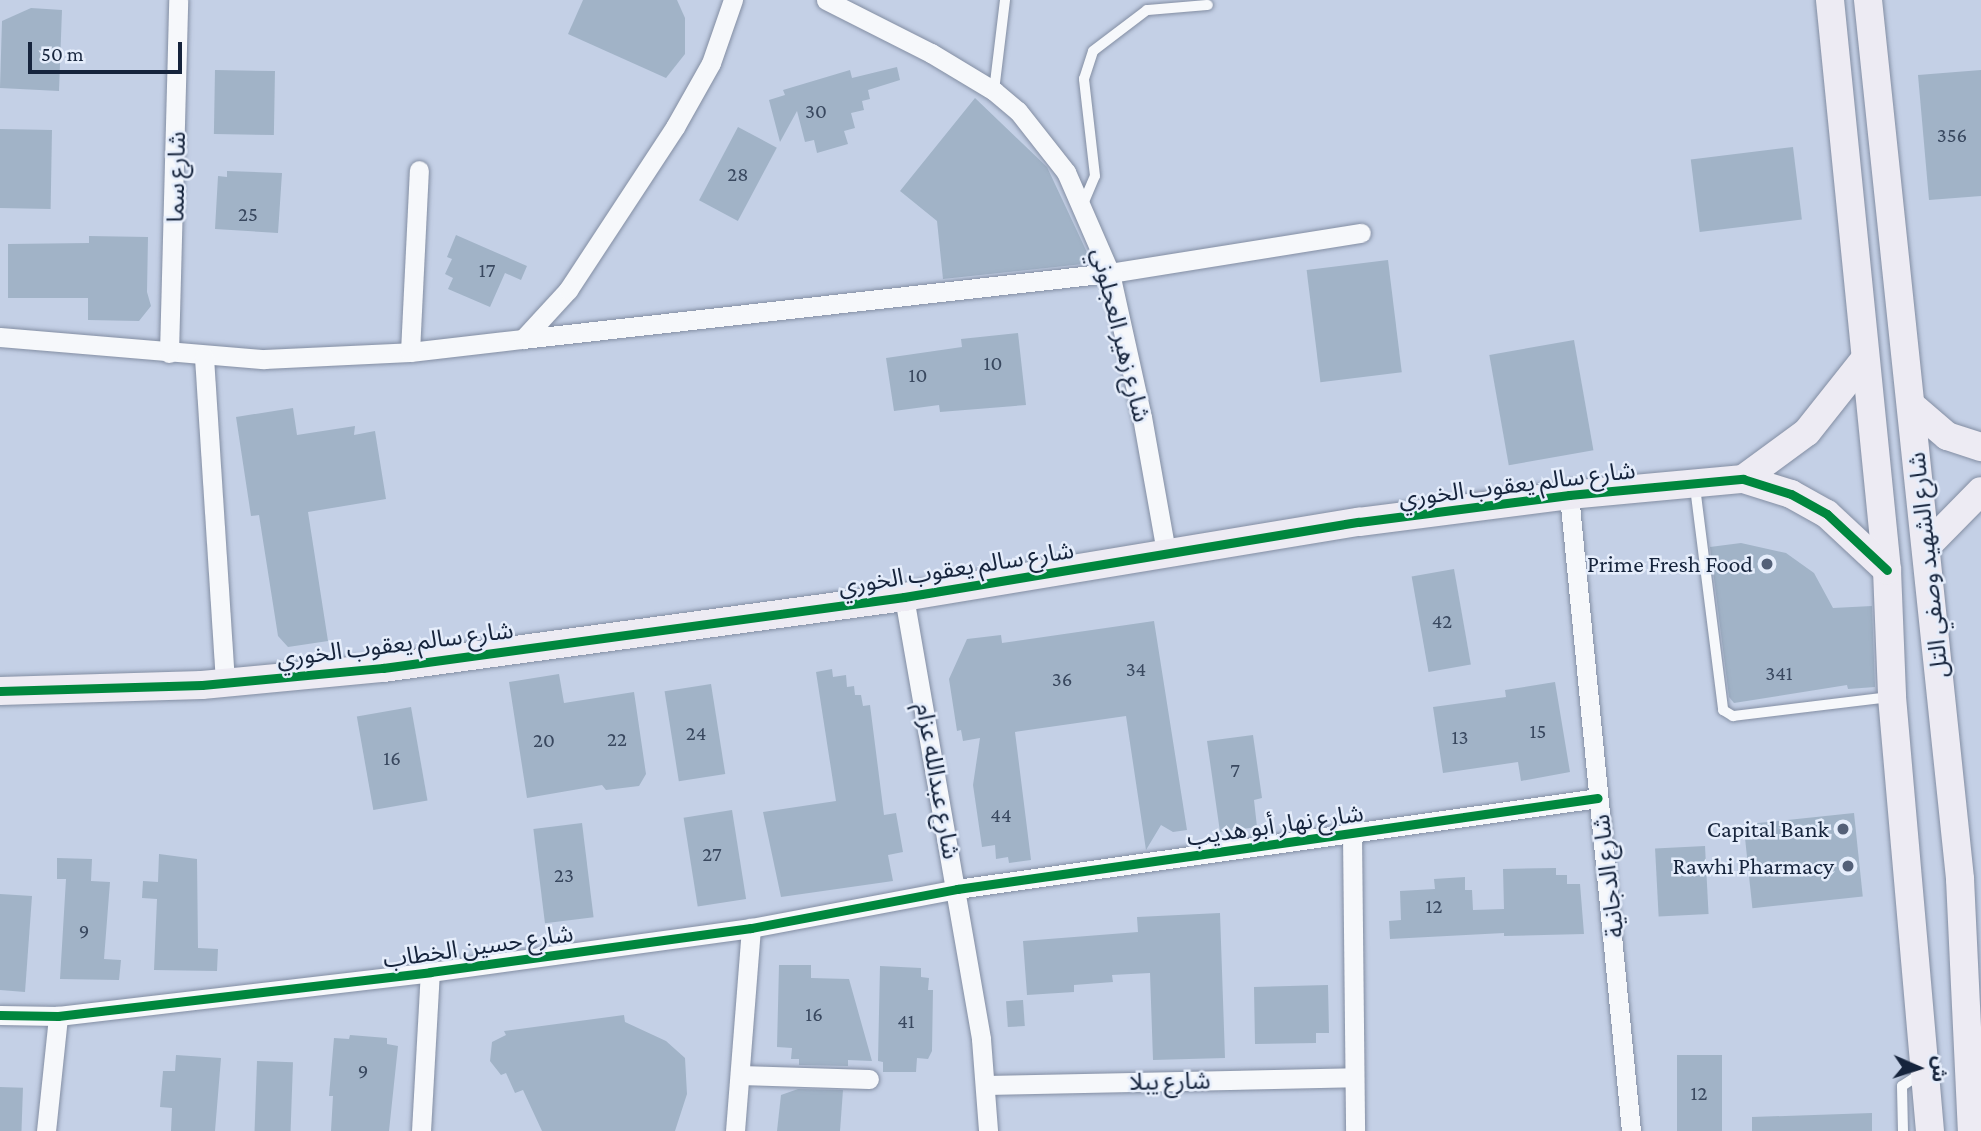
<!DOCTYPE html>
<meta charset="utf-8">
<style>
body{margin:0}
#map{position:relative;width:1981px;height:1131px;overflow:hidden;background:#c4d0e6;font-family:"Crimson Pro","Noto Sans Arabic",serif}
div>[style]{position:absolute}
[style*='--x']{left:calc(var(--x)*1px);top:calc(var(--y)*1px);width:calc(var(--w)*1px);rotate:calc(var(--a)*1deg)}
.building>*{inset:0;background:#a1b3c7;transform-origin:0 0}
.roads{filter:drop-shadow(0 0 2px #838ea3) drop-shadow(0 0 2px #838ea3)}
.lane>*{height:10px;margin:-5px;padding:0 5px;transform-origin:5px;border-radius:5px;background:#f6f8fb}
.street>*{height:19px;margin:-9.5px;padding:0 9.5px;transform-origin:9.5px;border-radius:9.5px;background:#f6f8fb}
.secondary>*{height:28px;margin:-14px;padding:0 14px;transform-origin:14px;border-radius:14px;background:#edebf3}
.cycleway>*{height:9px;margin:-4.5px;padding:0 4.5px;transform-origin:4.5px;border-radius:4.5px;background:#00873e}
.dots>*{width:19px;height:19px;translate:-50% -50%;box-sizing:border-box;border:4px solid #e5edfb;border-radius:50%}
span{translate:-50% -50%;white-space:nowrap;text-align:center;line-height:1.15;-webkit-text-stroke:5px #e5edfb;paint-order:stroke}
.number-label{font-size:21px;color:#39485f}
.number-label span{-webkit-text-stroke-width:0}
.street-label{font-size:24px;color:#16243c}
.poi-label{font-size:24px;color:#16243c}
.right{translate:-100% -50%;text-align:right}
.north{position:absolute;left:1883px;top:1033px;width:70px;height:70px;-webkit-text-stroke:5px #e5edfb;paint-order:stroke;rotate:93deg;font-size:19px;font-weight:700;line-height:28px;text-align:center;color:#16243c}
.north::after{content:'';display:block;margin:auto;width:24px;height:32px;background:#16243c;clip-path:polygon(50% 0,100% 100%,50% 72%,0 100%)}
.scale{position:absolute;left:28px;top:42px;width:154px;height:32px;box-sizing:border-box;border:4px solid #16243c;border-top:0;padding-left:9px;font-size:21px;line-height:24px;white-space:nowrap;color:#16243c;-webkit-text-stroke:5px #e5edfb;paint-order:stroke}
</style>
<div id="map">
<div class="building">
<i style="clip-path:polygon(583px 0,677px 0,685px 18px,685px 54px,666px 78px,568px 34px)"></i>
<i style="clip-path:polygon(31px 8px,62px 10px,59px 91px,0 88px,2px 21px)"></i>
<i style="clip-path:polygon(897px 67px,900px 80px,868px 90px,870px 99px,862px 101px,864px 110px,851px 113px,855px 128px,844px 131px,848px 144px,817px 153px,814px 140px,805px 142px,797px 111px,780px 142px,769px 100px,785px 95px,783px 90px,850px 70px,852px 78px)"></i>
<i style="left:215px;top:70px;width:60px;height:64px;rotate:1deg"></i>
<i style="clip-path:polygon(1981px 70px,1981px 196px,1929px 200px,1918px 75px)"></i>
<i style="clip-path:polygon(975px 98px,1047px 167px,1092px 263px,943px 279px,937px 221px,900px 191px)"></i>
<i style="left:738px;top:127px;width:44px;height:83px;rotate:28deg"></i>
<i style="left:0;top:129px;width:52px;height:79px;rotate:1deg"></i>
<i style="left:1793px;top:147px;width:73px;height:103px;rotate:83deg"></i>
<i style="clip-path:polygon(227px 171px,282px 173px,278px 233px,215px 229px,218px 176px,227px 177px)"></i>
<i style="clip-path:polygon(456px 235px,527px 266px,521px 280px,505px 273px,490px 307px,448px 289px,453px 278px,445px 274px,452px 259px,447px 257px)"></i>
<i style="clip-path:polygon(89px 236px,148px 237px,147px 292px,151px 306px,139px 321px,88px 320px,88px 298px,8px 298px,8px 244px,89px 243px)"></i>
<i style="left:1388px;top:260px;width:113px;height:82px;rotate:83deg"></i>
<i style="clip-path:polygon(1018px 333px,1026px 405px,940px 412px,939px 405px,894px 411px,886px 358px,962px 347px,961px 339px)"></i>
<i style="left:1574px;top:340px;width:112px;height:86px;rotate:80deg"></i>
<i style="clip-path:polygon(293px 408px,297px 435px,355px 426px,354px 435px,375px 431px,386px 499px,308px 512px,328px 641px,288px 647px,278px 636px,259px 515px,251px 516px,236px 417px)"></i>
<i style="clip-path:polygon(1741px 543px,1786px 553px,1814px 573px,1833px 608px,1872px 606px,1875px 687px,1848px 689px,1847px 685px,1734px 703px,1729px 697px,1710px 547px)"></i>
<i style="left:1454px;top:569px;width:97px;height:43px;rotate:80deg"></i>
<i style="clip-path:polygon(1154px 621px,1187px 830px,1173px 832px,1161px 825px,1146px 850px,1126px 716px,1015px 732px,1031px 860px,1009px 863px,1008px 857px,996px 859px,995px 845px,982px 847px,973px 785px,980px 738px,963px 741px,961px 730px,957px 731px,949px 679px,967px 639px,1001px 635px,1002px 643px)"></i>
<i style="clip-path:polygon(832px 669px,833px 677px,846px 675px,847px 687px,854px 686px,855px 695px,861px 695px,863px 706px,870px 705px,884px 815px,896px 813px,903px 852px,888px 855px,893px 881px,781px 897px,763px 812px,836px 801px,816px 672px)"></i>
<i style="clip-path:polygon(559px 674px,564px 703px,634px 692px,646px 774px,639px 786px,606px 790px,602px 785px,527px 798px,509px 682px)"></i>
<i style="clip-path:polygon(1555px 682px,1570px 772px,1521px 781px,1518px 762px,1443px 773px,1433px 707px,1506px 697px,1505px 690px)"></i>
<i style="left:711px;top:684px;width:91px;height:47px;rotate:81deg"></i>
<i style="left:411px;top:707px;width:95px;height:55px;rotate:80deg"></i>
<i style="clip-path:polygon(1253px 735px,1262px 798px,1254px 800px,1257px 827px,1220px 832px,1207px 741px)"></i>
<i style="left:732px;top:810px;width:90px;height:49px;rotate:81deg"></i>
<i style="left:1854px;top:813px;width:84px;height:111px;rotate:84deg"></i>
<i style="left:582px;top:823px;width:95px;height:49px;rotate:83deg"></i>
<i style="left:1705px;top:846px;width:68px;height:50px;rotate:87deg"></i>
<i style="clip-path:polygon(159px 854px,197px 859px,198px 948px,218px 949px,217px 971px,154px 970px,157px 899px,142px 898px,143px 881px,158px 882px)"></i>
<i style="clip-path:polygon(57px 858px,92px 859px,91px 881px,110px 882px,104px 959px,121px 960px,119px 980px,60px 979px,66px 879px,57px 879px)"></i>
<i style="clip-path:polygon(1556px 868px,1556px 875px,1567px 875px,1567px 884px,1580px 884px,1584px 934px,1504px 936px,1504px 933px,1390px 939px,1389px 921px,1401px 920px,1400px 891px,1435px 889px,1434px 879px,1465px 877px,1465px 890px,1472px 890px,1473px 910px,1504px 909px,1503px 869px)"></i>
<i style="clip-path:polygon(0 894px,32px 896px,25px 992px,0 990px)"></i>
<i style="clip-path:polygon(1220px 913px,1225px 1058px,1153px 1060px,1150px 973px,1112px 975px,1113px 982px,1074px 985px,1074px 992px,1027px 995px,1023px 941px,1138px 932px,1137px 917px)"></i>
<i style="clip-path:polygon(779px 965px,811px 965px,811px 978px,849px 979px,872px 1061px,848px 1060px,848px 1066px,799px 1065px,799px 1059px,791px 1059px,792px 1048px,777px 1047px)"></i>
<i style="clip-path:polygon(880px 966px,921px 968px,921px 977px,929px 978px,928px 990px,933px 990px,932px 1051px,928px 1059px,917px 1058px,916px 1072px,883px 1072px,883px 1062px,878px 1061px)"></i>
<i style="clip-path:polygon(1328px 985px,1329px 1033px,1316px 1033px,1316px 1043px,1255px 1044px,1254px 987px)"></i>
<i style="left:1023px;top:1000px;width:26px;height:17px;rotate:86deg"></i>
<i style="clip-path:polygon(624px 1015px,625px 1022px,666px 1041px,685px 1058px,687px 1094px,675px 1131px,542px 1131px,523px 1090px,515px 1093px,506px 1073px,501px 1075px,490px 1061px,492px 1042px,506px 1035px,504px 1031px)"></i>
<i style="clip-path:polygon(350px 1035px,387px 1038px,387px 1044px,398px 1046px,389px 1131px,331px 1131px,333px 1096px,329px 1096px,334px 1038px,349px 1039px)"></i>
<i style="clip-path:polygon(176px 1055px,221px 1058px,215px 1131px,171px 1131px,172px 1108px,160px 1107px,163px 1071px,175px 1071px)"></i>
<i style="left:1677px;top:1055px;width:45px;height:76px"></i>
<i style="left:257px;top:1061px;width:36px;height:70px;rotate:2deg"></i>
<i style="left:0;top:1087px;width:23px;height:44px;rotate:2deg"></i>
<i style="clip-path:polygon(798px 1089px,843px 1090px,840px 1131px,777px 1131px,781px 1095px)"></i>
<i style="clip-path:polygon(1872px 1113px,1872px 1131px,1752px 1131px,1752px 1117px)"></i>
</div>
<div class="roads">
<div class="lane">
<i style="--x:994;--y:91;--w:92;--a:-83.1"></i>
<i style="--x:1083;--y:204;--w:30;--a:-67"></i>
<i style="--x:1095;--y:176;--w:98;--a:-96.5"></i>
<i style="--x:1084;--y:79;--w:29;--a:-72"></i>
<i style="--x:1093;--y:51;--w:68;--a:-37.2"></i>
<i style="--x:1147;--y:10;--w:61;--a:-4.7"></i>
<i style="--x:1695;--y:487;--w:225;--a:82.8"></i>
<i style="--x:1723;--y:710;--w:12;--a:31"></i>
<i style="--x:1733;--y:716;--w:157;--a:-6.9"></i>
<i style="--x:1903;--y:1131;--w:45;--a:-91.3"></i>
<i style="--x:1902;--y:1086;--w:24;--a:-33"></i>
</div>
<div class="street">
<i style="--x:826;--y:0;--w:118;--a:26.8"></i>
<i style="--x:931;--y:53;--w:74;--a:31.1"></i>
<i style="--x:994;--y:91;--w:31;--a:40"></i>
<i style="--x:1018;--y:111;--w:78;--a:51.8"></i>
<i style="--x:1066;--y:172;--w:110;--a:66.5"></i>
<i style="--x:1110;--y:273;--w:148;--a:77.5"></i>
<i style="--x:1142;--y:417;--w:137;--a:79.9"></i>
<i style="--x:0;--y:337;--w:265;--a:4.8"></i>
<i style="--x:264;--y:359;--w:146;--a:-2.7"></i>
<i style="--x:410;--y:352;--w:114;--a:-6.6"></i>
<i style="--x:523;--y:339;--w:67;--a:-47.4"></i>
<i style="--x:568;--y:290;--w:195;--a:-56.7"></i>
<i style="--x:675;--y:127;--w:73;--a:-60.6"></i>
<i style="--x:711;--y:63;--w:67;--a:-70.8"></i>
<i style="--x:523;--y:339;--w:591;--a:-6.42"></i>
<i style="--x:1110;--y:273;--w:254;--a:-9.1"></i>
<i style="--x:410;--y:352;--w:182;--a:-87.2"></i>
<i style="--x:169;--y:353;--w:353;--a:-88.5"></i>
<i style="--x:204;--y:357;--w:327;--a:86.3"></i>
<i style="--x:1569;--y:495;--w:639;--a:84.43"></i>
<i style="--x:904;--y:597;--w:449;--a:80.1"></i>
<i style="--x:981;--y:1039;--w:92;--a:85.6"></i>
<i style="--x:1352;--y:834;--w:297;--a:89.4"></i>
<i style="--x:0;--y:1015;--w:58;--a:1"></i>
<i style="--x:58;--y:1016;--w:375;--a:-6.7"></i>
<i style="--x:430;--y:972;--w:324;--a:-7.8"></i>
<i style="--x:751;--y:928;--w:210;--a:-10.7"></i>
<i style="--x:957;--y:889;--w:647;--a:-8.08"></i>
<i style="--x:740;--y:1075;--w:129;--a:1.8"></i>
<i style="--x:986;--y:1085;--w:368;--a:-1.2"></i>
<i style="--x:46;--y:1131;--w:116;--a:-84"></i>
<i style="--x:421;--y:1131;--w:159;--a:-86.8"></i>
<i style="--x:735;--y:1131;--w:204;--a:-85.5"></i>
</div>
<div class="secondary">
<i style="--x:1830;--y:0;--w:573;--a:84.29"></i>
<i style="--x:1887;--y:570;--w:127;--a:87.7"></i>
<i style="--x:1892;--y:697;--w:436;--a:85"></i>
<i style="--x:1868;--y:0;--w:884;--a:84.02"></i>
<i style="--x:1960;--y:879;--w:252;--a:87.3"></i>
<i style="--x:1912;--y:406;--w:46;--a:40.6"></i>
<i style="--x:1947;--y:436;--w:36;--a:18"></i>
<i style="--x:1743;--y:479;--w:79;--a:-36.3"></i>
<i style="--x:1807;--y:432;--w:92;--a:-51.6"></i>
<i style="--x:1926;--y:547;--w:78;--a:-45.5"></i>
<i style="--x:0;--y:691;--w:202;--a:-1.7"></i>
<i style="--x:202;--y:685;--w:182;--a:-5.4"></i>
<i style="--x:383;--y:668;--w:526;--a:-7.76"></i>
<i style="--x:904;--y:597;--w:461;--a:-9.4"></i>
<i style="--x:1359;--y:522;--w:212;--a:-7.3"></i>
<i style="--x:1569;--y:495;--w:175;--a:-5.3"></i>
<i style="--x:1743;--y:479;--w:50;--a:17.4"></i>
<i style="--x:1791;--y:494;--w:41;--a:29.1"></i>
<i style="--x:1827;--y:514;--w:82;--a:43"></i>
</div>
</div>
<div class="cycleway">
<i style="--x:0;--y:691;--w:202;--a:-1.7"></i>
<i style="--x:202;--y:685;--w:182;--a:-5.4"></i>
<i style="--x:383;--y:668;--w:526;--a:-7.76"></i>
<i style="--x:904;--y:597;--w:461;--a:-9.4"></i>
<i style="--x:1359;--y:522;--w:212;--a:-7.3"></i>
<i style="--x:1569;--y:495;--w:175;--a:-5.3"></i>
<i style="--x:1743;--y:479;--w:50;--a:17.4"></i>
<i style="--x:1791;--y:494;--w:41;--a:29.1"></i>
<i style="--x:1827;--y:514;--w:82;--a:43"></i>
<i style="--x:0;--y:1015;--w:58;--a:1"></i>
<i style="--x:58;--y:1016;--w:375;--a:-6.7"></i>
<i style="--x:430;--y:972;--w:324;--a:-7.8"></i>
<i style="--x:751;--y:928;--w:210;--a:-10.7"></i>
<i style="--x:957;--y:889;--w:647;--a:-8.08"></i>
</div>
<div class="dots">
<i style="left:1767px;top:564px;background:#536078"></i>
<i style="left:1843px;top:829px;background:#536078"></i>
<i style="left:1848px;top:866px;background:#536078"></i>
</div>
<div class="number-label">
<span style="left:816px;top:111px">30</span>
<span style="left:1952px;top:135px">356</span>
<span style="left:738px;top:174px">28</span>
<span style="left:248px;top:214px">25</span>
<span style="left:487px;top:270px">17</span>
<span style="left:993px;top:363px">10</span>
<span style="left:918px;top:375px">10</span>
<span style="left:1442px;top:621px">42</span>
<span style="left:1136px;top:669px">34</span>
<span style="left:1779px;top:673px">341</span>
<span style="left:1062px;top:679px">36</span>
<span style="left:1538px;top:731px">15</span>
<span style="left:696px;top:733px">24</span>
<span style="left:1460px;top:737px">13</span>
<span style="left:617px;top:739px">22</span>
<span style="left:544px;top:740px">20</span>
<span style="left:392px;top:758px">16</span>
<span style="left:1235px;top:770px">7</span>
<span style="left:1001px;top:815px">44</span>
<span style="left:712px;top:854px">27</span>
<span style="left:564px;top:875px">23</span>
<span style="left:1434px;top:906px">12</span>
<span style="left:84px;top:931px">9</span>
<span style="left:814px;top:1014px">16</span>
<span style="left:906px;top:1021px">41</span>
<span style="left:363px;top:1071px">9</span>
<span style="left:1699px;top:1093px">12</span>
</div>
<div class="street-label">
<span style="left:176px;top:177px;rotate:-89deg">شارع سما</span>
<span style="left:1121px;top:335px;rotate:76deg">شارع زهير العجلوني</span>
<span style="left:1517px;top:484px;rotate:-7deg">شارع سالم يعقوب الخوري</span>
<span style="left:1928px;top:565px;rotate:-96deg">شارع الشهيد وصفي التل</span>
<span style="left:956px;top:568px;rotate:-9deg">شارع سالم يعقوب الخوري</span>
<span style="left:395px;top:644px;rotate:-7deg">شارع سالم يعقوب الخوري</span>
<span style="left:938px;top:781px;rotate:80deg">شارع عبدالله عزام</span>
<span style="left:1275px;top:825px;rotate:-8deg">شارع نهار أبو هديب</span>
<span style="left:1608px;top:876px;rotate:-97deg">شارع الدجانية</span>
<span style="left:478px;top:946px;rotate:-8deg">شارع حسين الخطاب</span>
<span style="left:1170px;top:1081px;rotate:-1deg">شارع يبلا</span>
</div>
<div class="poi-label">
<span class="right" style="left:1753px;top:564px">Prime Fresh Food</span>
<span class="right" style="left:1829px;top:829px">Capital Bank</span>
<span class="right" style="left:1834px;top:866px">Rawhi Pharmacy</span>
</div>
<div class="north">ش</div>
<div class="scale">50 m</div>
</div>
